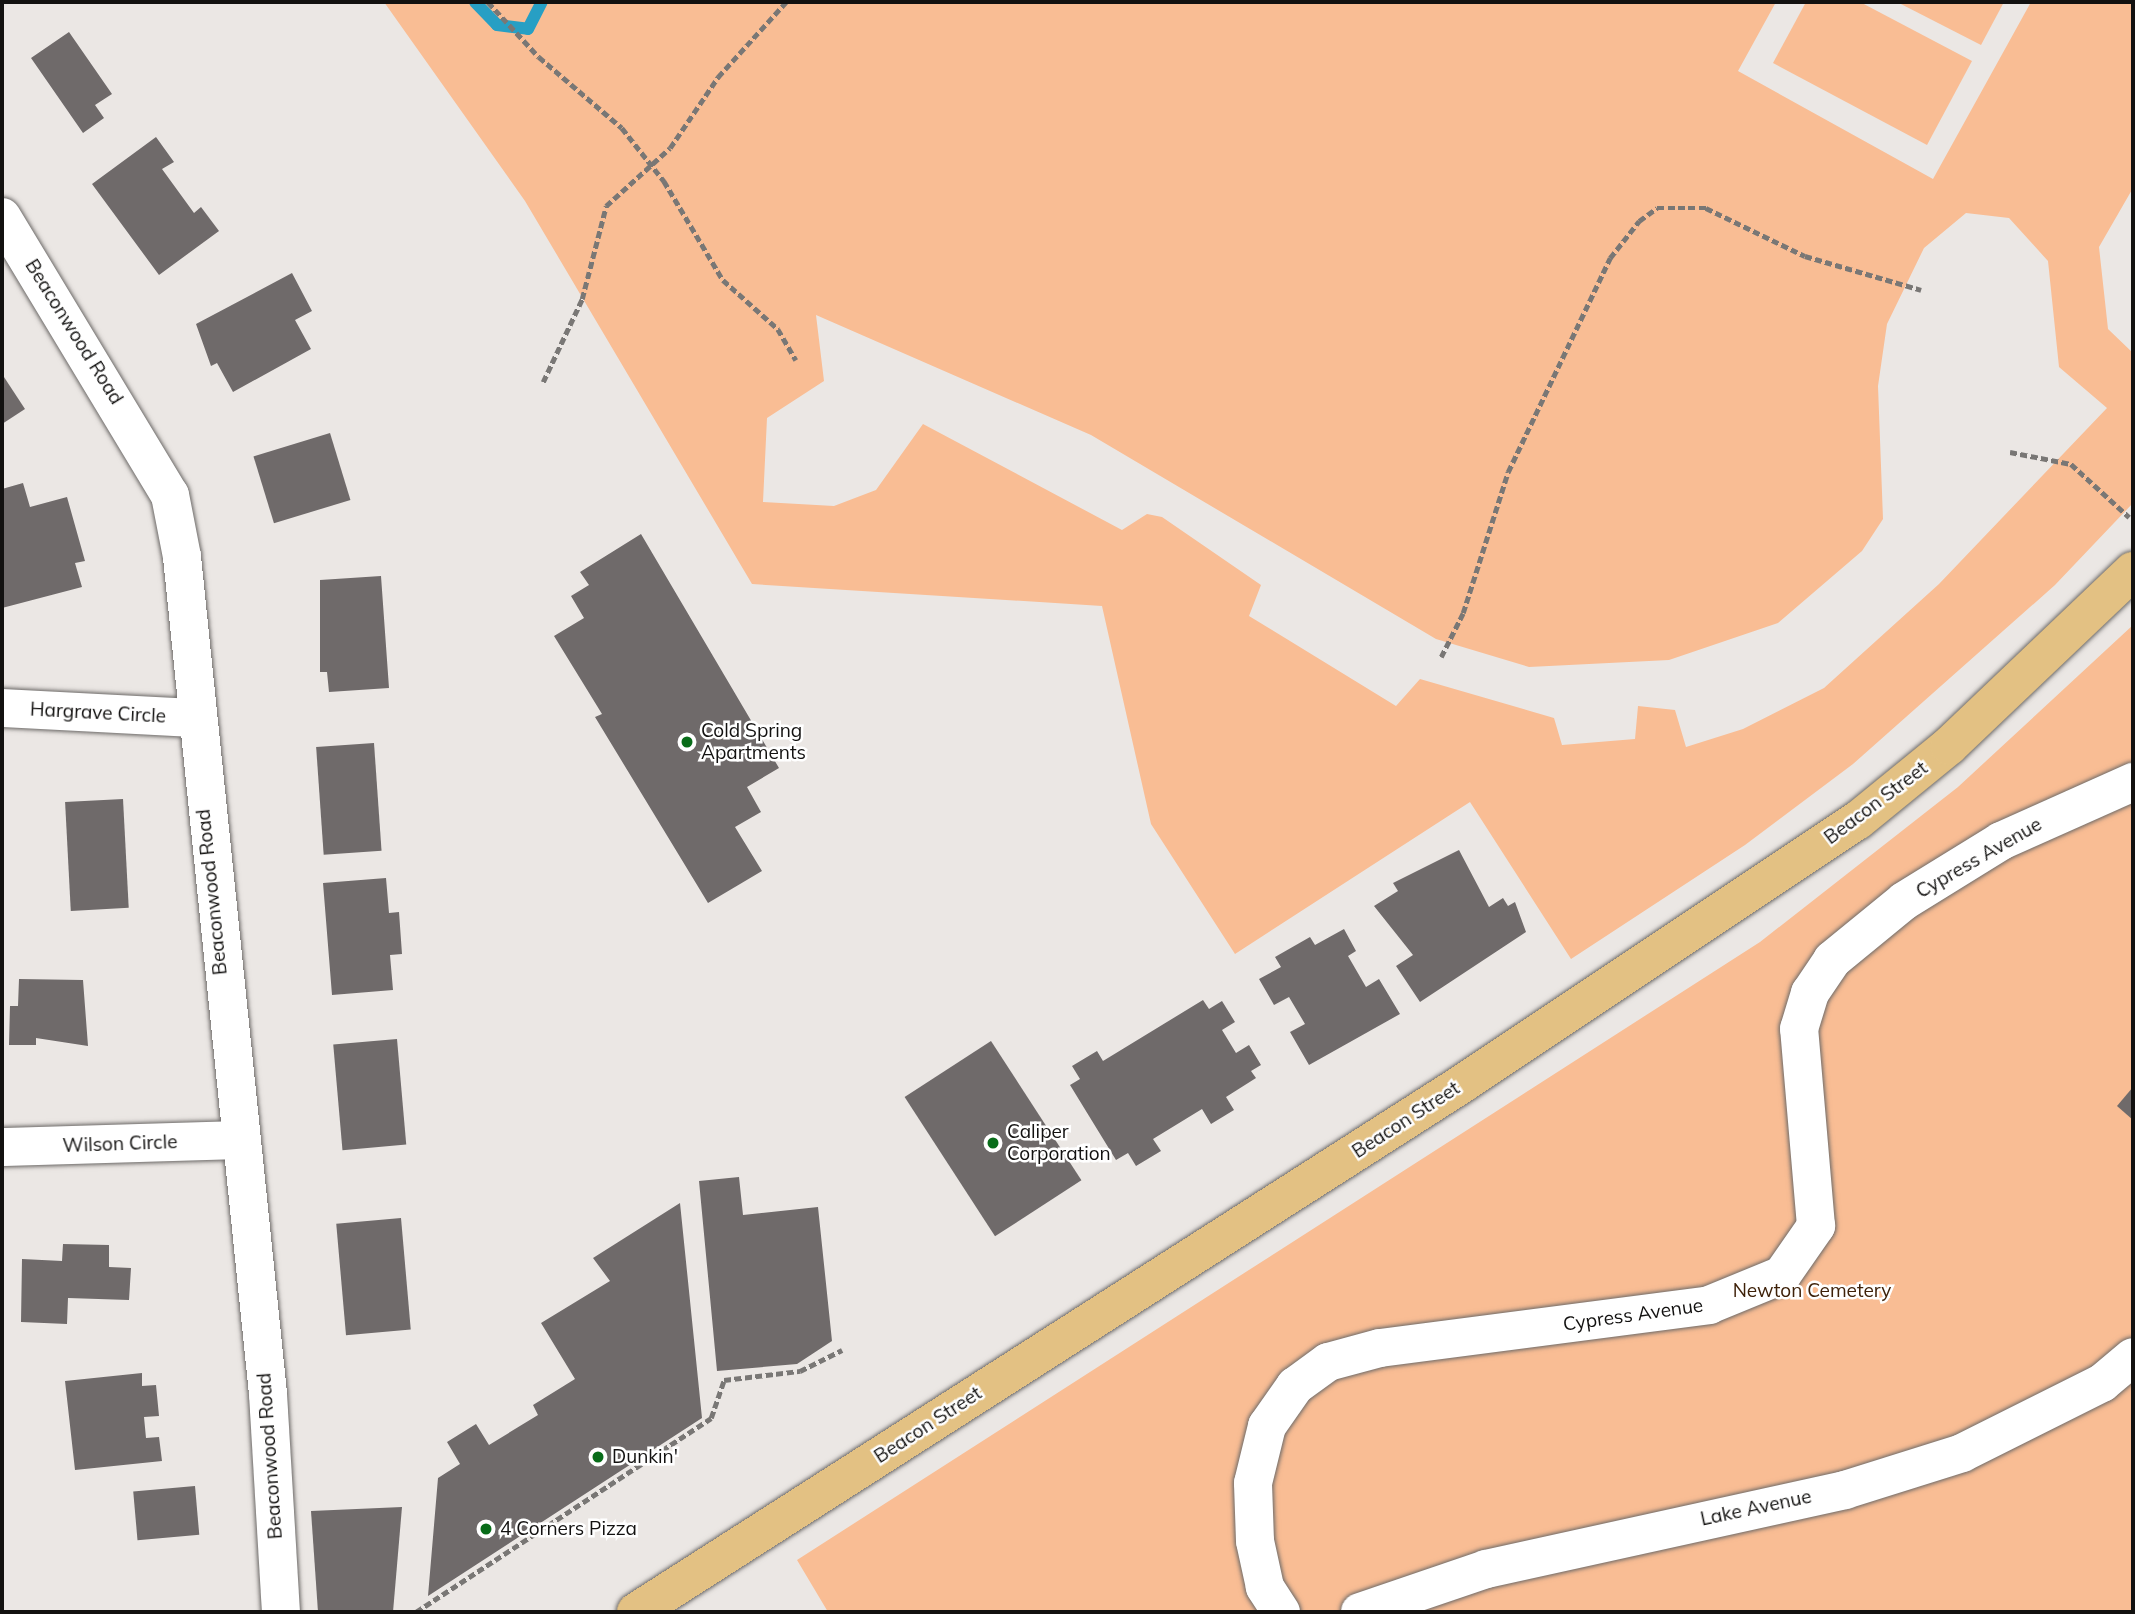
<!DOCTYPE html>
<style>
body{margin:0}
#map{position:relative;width:2135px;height:1614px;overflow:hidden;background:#ebe7e4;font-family:Mulish,sans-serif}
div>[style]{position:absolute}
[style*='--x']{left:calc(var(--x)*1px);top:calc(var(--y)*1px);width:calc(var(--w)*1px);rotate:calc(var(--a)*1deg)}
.green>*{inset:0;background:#f9bd94}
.stream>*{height:12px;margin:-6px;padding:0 6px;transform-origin:6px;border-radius:6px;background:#279fc4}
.building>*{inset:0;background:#6f6a6a;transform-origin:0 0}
.path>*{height:4.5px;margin-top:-2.25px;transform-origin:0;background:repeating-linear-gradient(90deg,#797775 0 7px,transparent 0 10.5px)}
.roads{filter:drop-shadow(0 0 2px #6d6a68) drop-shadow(0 0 2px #6d6a68)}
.minor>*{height:38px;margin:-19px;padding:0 19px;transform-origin:19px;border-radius:19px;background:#fff}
.major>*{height:38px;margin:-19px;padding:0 19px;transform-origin:19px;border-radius:19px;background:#e3c183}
.dots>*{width:19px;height:19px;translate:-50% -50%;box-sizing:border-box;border:4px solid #fff;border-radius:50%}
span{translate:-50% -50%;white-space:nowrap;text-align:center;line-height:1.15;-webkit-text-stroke:5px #fff;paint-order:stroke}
.street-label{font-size:19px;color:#121110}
.poi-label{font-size:19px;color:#121110}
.left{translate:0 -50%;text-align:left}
.park-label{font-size:19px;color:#3e2109}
.frame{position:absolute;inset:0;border:4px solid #121110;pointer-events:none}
</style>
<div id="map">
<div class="green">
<i style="clip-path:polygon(evenodd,384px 2px,1776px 2px,1738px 71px,1933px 179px,2031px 2px,2133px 2px,2133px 188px,2099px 247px,2108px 329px,2133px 353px,2133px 503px,2055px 585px,1853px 764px,1745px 845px,1571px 959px,1470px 802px,1235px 954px,1151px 824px,1102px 606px,752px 584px,525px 201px,384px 2px,1966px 213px,2009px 218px,2048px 261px,2059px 367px,2107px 408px,1939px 584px,1824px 688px,1743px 729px,1686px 747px,1675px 710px,1638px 706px,1635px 739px,1562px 745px,1554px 718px,1420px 679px,1396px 706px,1249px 616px,1261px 585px,1162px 517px,1147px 514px,1122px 530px,923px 424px,876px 490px,834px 506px,763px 502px,767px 418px,824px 381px,816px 315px,1091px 435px,1436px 639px,1529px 667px,1669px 660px,1778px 623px,1862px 551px,1883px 519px,1878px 386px,1887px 324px,1924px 248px,1966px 213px)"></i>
<i style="clip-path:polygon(1806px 2px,1860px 2px,1972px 61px,1927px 145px,1773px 63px)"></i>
<i style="clip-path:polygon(1897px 2px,2004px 2px,1981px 45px)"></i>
<i style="clip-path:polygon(2133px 625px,2133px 1612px,828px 1612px,797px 1560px,1760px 942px,1958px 787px)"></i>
</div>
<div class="stream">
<i style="--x:475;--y:2;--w:32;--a:46"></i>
<i style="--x:497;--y:25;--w:31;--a:7"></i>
<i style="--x:528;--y:29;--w:30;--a:-63"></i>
</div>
<div class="building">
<i style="clip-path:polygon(69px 32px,112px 94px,95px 105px,104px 118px,83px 133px,31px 58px)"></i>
<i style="clip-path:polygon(156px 137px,174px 162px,162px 169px,194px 213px,201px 207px,219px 231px,159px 275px,92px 184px)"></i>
<i style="clip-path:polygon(292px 273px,312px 311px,295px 320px,311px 349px,233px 392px,217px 363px,211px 366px,196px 324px)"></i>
<i style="clip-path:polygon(2px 374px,25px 409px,2px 424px)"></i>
<i style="left:330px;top:433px;width:70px;height:80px;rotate:73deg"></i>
<i style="clip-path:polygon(23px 483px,30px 507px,67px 497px,85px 561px,75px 563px,82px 587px,2px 608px,2px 489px)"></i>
<i style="clip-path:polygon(641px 534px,779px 768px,747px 787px,761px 812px,735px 827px,762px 871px,708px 903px,595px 717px,602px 714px,554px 636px,584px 618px,571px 596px,589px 585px,580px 572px)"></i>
<i style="clip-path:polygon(381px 576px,389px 688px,329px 692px,327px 672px,320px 672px,320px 580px)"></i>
<i style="left:374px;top:743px;width:108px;height:58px;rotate:86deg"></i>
<i style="left:123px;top:799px;width:109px;height:58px;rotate:87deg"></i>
<i style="clip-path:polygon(1459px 850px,1489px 907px,1503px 898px,1508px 906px,1515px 902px,1526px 932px,1420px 1002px,1396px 966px,1413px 955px,1374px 906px,1398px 891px,1393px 883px)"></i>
<i style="clip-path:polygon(386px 878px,389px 913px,399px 912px,402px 954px,390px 955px,393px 990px,332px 995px,323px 883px)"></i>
<i style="clip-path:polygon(1344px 929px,1356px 951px,1348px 956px,1366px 987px,1379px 979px,1400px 1014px,1309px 1065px,1290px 1032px,1305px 1024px,1289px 997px,1274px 1005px,1259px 979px,1281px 967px,1275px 957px,1310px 937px,1315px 945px)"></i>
<i style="clip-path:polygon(19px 979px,83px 980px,88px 1046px,36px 1038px,36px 1045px,9px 1045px,10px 1006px,18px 1006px)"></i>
<i style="clip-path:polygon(1203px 1000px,1209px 1009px,1222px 1001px,1235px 1022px,1222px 1030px,1236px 1053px,1249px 1045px,1261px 1065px,1251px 1071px,1256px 1078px,1226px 1097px,1234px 1110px,1211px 1124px,1202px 1109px,1153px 1139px,1161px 1151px,1136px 1166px,1128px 1153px,1116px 1160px,1070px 1085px,1080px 1079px,1072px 1066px,1097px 1051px,1103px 1061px)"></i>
<i style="left:397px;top:1039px;width:106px;height:64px;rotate:85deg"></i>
<i style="left:991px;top:1041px;width:166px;height:103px;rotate:57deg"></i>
<i style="clip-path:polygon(2133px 1087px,2133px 1120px,2117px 1106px)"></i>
<i style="clip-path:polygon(739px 1177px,743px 1215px,818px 1207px,832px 1341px,797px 1364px,717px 1371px,699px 1181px)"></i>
<i style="clip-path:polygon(680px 1203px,702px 1418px,428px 1596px,438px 1478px,460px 1464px,447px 1442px,476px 1424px,489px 1445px,538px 1415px,533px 1405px,575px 1379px,541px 1323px,610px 1281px,593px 1258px)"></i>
<i style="left:401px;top:1218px;width:112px;height:65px;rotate:85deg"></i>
<i style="clip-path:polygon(63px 1244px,109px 1245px,109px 1267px,131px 1268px,129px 1300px,68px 1298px,67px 1324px,21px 1322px,22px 1259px,62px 1261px)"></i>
<i style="clip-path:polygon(142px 1373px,142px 1386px,156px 1385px,159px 1416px,144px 1417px,146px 1438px,159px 1437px,162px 1461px,75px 1470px,65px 1381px)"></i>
<i style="left:195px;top:1486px;width:49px;height:62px;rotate:85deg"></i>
<i style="clip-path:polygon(402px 1507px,393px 1612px,318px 1612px,311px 1511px)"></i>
</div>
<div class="path">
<i style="--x:488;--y:2;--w:75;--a:47.2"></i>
<i style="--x:539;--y:57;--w:109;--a:40.5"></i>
<i style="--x:622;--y:128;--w:68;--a:51.6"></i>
<i style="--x:664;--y:181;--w:115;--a:59.2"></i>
<i style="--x:723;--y:280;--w:74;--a:41.7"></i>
<i style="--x:778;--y:329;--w:36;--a:60"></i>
<i style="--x:543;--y:382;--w:92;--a:-64.8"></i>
<i style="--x:582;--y:299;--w:96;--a:-75.5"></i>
<i style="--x:606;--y:206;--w:86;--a:-42.2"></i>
<i style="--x:670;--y:148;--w:86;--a:-55.9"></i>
<i style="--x:718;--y:77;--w:101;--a:-47.8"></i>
<i style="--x:2010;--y:452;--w:62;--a:11.1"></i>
<i style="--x:2071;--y:464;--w:79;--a:42.4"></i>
<i style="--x:1441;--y:657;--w:49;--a:-63.4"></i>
<i style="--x:1463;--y:613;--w:148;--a:-72.3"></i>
<i style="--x:1508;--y:472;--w:237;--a:-64.5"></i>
<i style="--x:1610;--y:258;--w:47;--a:-51.9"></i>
<i style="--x:1639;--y:221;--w:22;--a:-36"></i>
<i style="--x:1657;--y:208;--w:49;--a:0"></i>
<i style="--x:1706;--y:208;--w:110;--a:25.9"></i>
<i style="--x:1805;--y:256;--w:121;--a:16.3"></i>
<i style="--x:416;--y:1612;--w:353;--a:-33.3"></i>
<i style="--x:711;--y:1418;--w:40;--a:-71.1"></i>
<i style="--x:724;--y:1380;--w:77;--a:-6.8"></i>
<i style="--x:800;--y:1371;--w:47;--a:-26.6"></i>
</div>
<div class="roads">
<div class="minor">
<i style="--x:2;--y:217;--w:325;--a:58.9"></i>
<i style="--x:170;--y:495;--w:63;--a:79"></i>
<i style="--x:182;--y:557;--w:841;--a:84.13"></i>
<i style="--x:268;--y:1394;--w:218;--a:86.6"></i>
<i style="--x:2;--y:708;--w:192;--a:3"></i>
<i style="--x:2;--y:1147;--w:236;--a:-1.7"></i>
<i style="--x:1281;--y:1612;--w:30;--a:-123"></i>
<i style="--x:1265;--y:1587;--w:47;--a:-102.3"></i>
<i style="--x:1255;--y:1541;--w:58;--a:-92"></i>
<i style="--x:1253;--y:1483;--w:59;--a:-76.2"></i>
<i style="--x:1267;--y:1426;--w:49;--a:-55"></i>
<i style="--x:1295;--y:1386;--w:41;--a:-36"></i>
<i style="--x:1328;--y:1362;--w:54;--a:-15.1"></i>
<i style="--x:1380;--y:1348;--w:332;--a:-7.4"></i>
<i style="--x:1709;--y:1305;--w:79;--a:-22.3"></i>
<i style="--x:1782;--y:1275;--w:60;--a:-55.2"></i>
<i style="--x:1816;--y:1226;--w:198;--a:-94.9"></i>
<i style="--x:1799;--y:1029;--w:38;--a:-73"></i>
<i style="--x:1810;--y:993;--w:40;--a:-56"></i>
<i style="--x:1832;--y:960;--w:93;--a:-39.3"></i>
<i style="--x:1904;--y:901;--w:114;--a:-31.7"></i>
<i style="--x:2001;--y:841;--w:145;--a:-24.1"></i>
<i style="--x:1360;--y:1612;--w:133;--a:-18.8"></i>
<i style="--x:1486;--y:1569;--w:368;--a:-12.4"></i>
<i style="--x:1845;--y:1490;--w:123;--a:-17.5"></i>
<i style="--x:1962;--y:1453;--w:157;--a:-26.6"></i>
<i style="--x:2102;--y:1383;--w:40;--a:-40"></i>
</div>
<div class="major">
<i style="--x:636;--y:1612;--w:980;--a:-32.59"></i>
<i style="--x:1462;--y:1084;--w:475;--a:-33.7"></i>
<i style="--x:1857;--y:821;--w:119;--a:-39.2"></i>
<i style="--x:1949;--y:746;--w:254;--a:-43.6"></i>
</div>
</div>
<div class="dots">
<i style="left:687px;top:742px;background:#086c19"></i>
<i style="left:993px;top:1143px;background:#086c19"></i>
<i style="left:598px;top:1457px;background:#086c19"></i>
<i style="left:486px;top:1529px;background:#086c19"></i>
</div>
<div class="street-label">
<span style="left:74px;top:332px;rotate:58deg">Beaconwood Road</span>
<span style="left:98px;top:713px;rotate:3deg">Hargrave Circle</span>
<span style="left:1876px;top:803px;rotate:-37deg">Beacon Street</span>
<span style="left:1979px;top:858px;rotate:-30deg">Cypress Avenue</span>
<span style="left:212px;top:892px;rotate:-96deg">Beaconwood Road</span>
<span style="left:1406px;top:1120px;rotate:-33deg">Beacon Street</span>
<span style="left:120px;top:1144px;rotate:-2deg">Wilson Circle</span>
<span style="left:1633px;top:1315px;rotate:-8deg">Cypress Avenue</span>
<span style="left:928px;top:1425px;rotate:-33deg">Beacon Street</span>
<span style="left:270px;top:1456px;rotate:-94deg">Beaconwood Road</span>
<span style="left:1756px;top:1508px;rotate:-12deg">Lake Avenue</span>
</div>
<div class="poi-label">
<span class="left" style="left:701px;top:742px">Cold Spring<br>Apartments</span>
<span class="left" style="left:1007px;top:1143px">Caliper<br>Corporation</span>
<span class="left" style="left:612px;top:1457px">Dunkin'</span>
<span class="left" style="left:500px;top:1529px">4 Corners Pizza</span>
</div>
<div class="park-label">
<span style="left:1812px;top:1291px">Newton Cemetery</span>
</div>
<div class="frame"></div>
</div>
